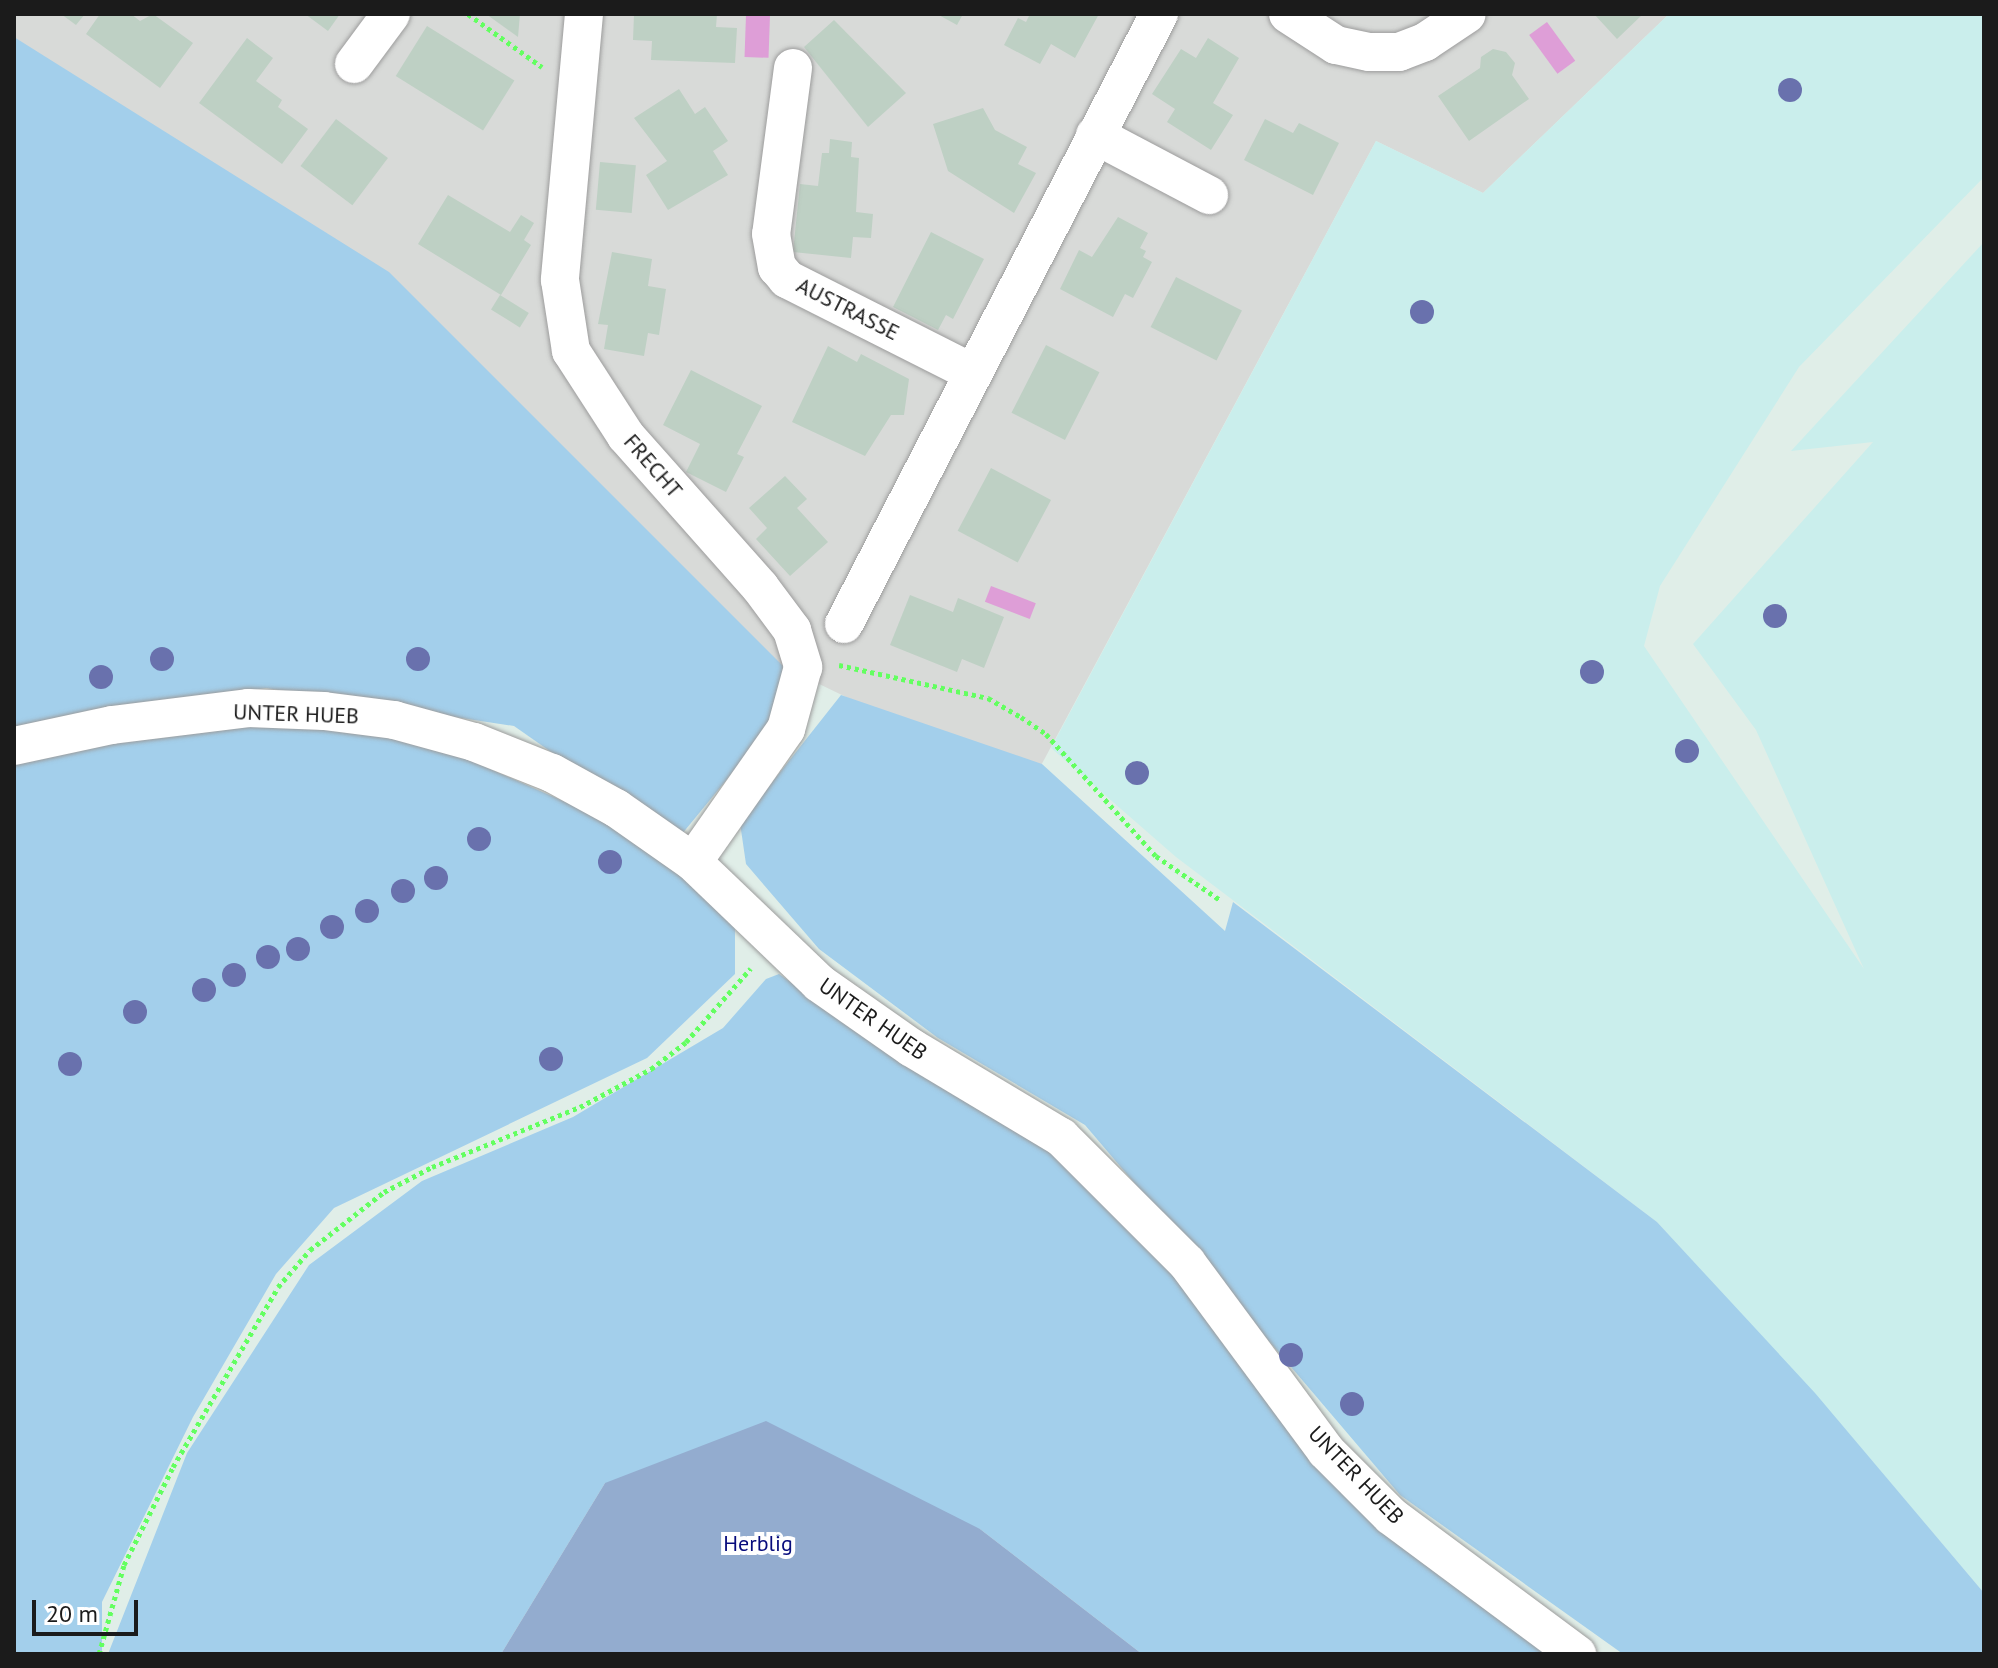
<!DOCTYPE html>
<style>
body{margin:0}
#map{position:relative;width:1998px;height:1668px;overflow:hidden;background:#e0eee8;font-family:"PT Sans",sans-serif}
div>[style]{position:absolute}
[style*='--x']{left:calc(var(--x)*1px);top:calc(var(--y)*1px);width:calc(var(--w)*1px);rotate:calc(var(--a)*1deg)}
.residential>*{inset:0;background:#d8dad8}
.farmland>*{inset:0;background:#caeeec}
.grass>*{inset:0;background:#a3cfeb}
.forest>*{inset:0;background:#93accf}
.water>*{inset:0;background:#de9ed7;transform-origin:0 0}
.building>*{inset:0;background:#bed0c4;transform-origin:0 0}
.path>*{height:5px;margin-top:-2.5px;transform-origin:0;background:repeating-linear-gradient(90deg,#63ff60 0 4px,transparent 0 8px)}
.roads{filter:drop-shadow(0 0 2px #9c9c9c) drop-shadow(0 0 2px #9c9c9c)}
.minor>*{height:38px;margin:-19px;padding:0 19px;transform-origin:19px;border-radius:19px;background:#fff}
.trees>*{width:24px;height:24px;margin:-12px;border-radius:50%;background:#6971ad}
span{translate:-50% -50%;white-space:nowrap;text-align:center;line-height:1.15;-webkit-text-stroke:8px #fff;paint-order:stroke}
.street-label{font-size:22px;color:#1b1b1b}
.park-label{font-size:22px;color:#070b7c}
.frame{position:absolute;inset:0;border:16px solid #1b1b1b;pointer-events:none}
.scale{position:absolute;left:32px;top:1600px;width:106px;height:36px;box-sizing:border-box;border:4px solid #1b1b1b;border-top:0;padding-left:10px;font-size:24px;line-height:28px;white-space:nowrap;color:#1b1b1b;-webkit-text-stroke:6px #fff;paint-order:stroke}
</style>
<div id="map">
<div class="residential">
<i style="clip-path:polygon(14px 14px,1669px 14px,1483px 193px,1376px 141px,1030px 786px,784px 667px,14px 45px)"></i>
</div>
<div class="farmland">
<i style="clip-path:polygon(1669px 14px,1984px 14px,1984px 177px,1799px 367px,1660px 586px,1644px 646px,1864px 969px,1756px 730px,1693px 644px,1873px 442px,1791px 451px,1984px 242px,1984px 1593px,1828px 1409px,1657px 1222px,1176px 857px,1051px 748px,1376px 141px,1483px 193px)"></i>
</div>
<div class="grass">
<i style="clip-path:polygon(14px 37px,389px 272px,784px 667px,779px 716px,677px 840px,514px 726px,266px 688px,14px 731px)"></i>
<i style="clip-path:polygon(841px 695px,1042px 764px,1225px 931px,1233px 902px,1657px 1222px,1815px 1393px,1984px 1593px,1984px 1654px,1623px 1654px,1400px 1495px,1085px 1125px,938px 1038px,819px 949px,746px 864px,740px 823px)"></i>
<i style="clip-path:polygon(279px 719px,411px 734px,642px 836px,735px 925px,735px 974px,647px 1058px,334px 1208px,276px 1274px,193px 1417px,102px 1602px,102px 1654px,14px 1654px,14px 763px,136px 738px)"></i>
<i style="clip-path:polygon(779px 974px,865px 1035px,1043px 1145px,1550px 1654px,1142px 1654px,980px 1529px,605px 1483px,501px 1654px,108px 1654px,187px 1453px,309px 1265px,422px 1181px,573px 1117px,723px 1028px,766px 979px)"></i>
</div>
<div class="forest">
<i style="clip-path:polygon(766px 1421px,980px 1529px,1142px 1654px,501px 1654px,605px 1483px)"></i>
</div>
<div class="water">
<i style="left:746px;top:15px;width:24px;height:42px;rotate:2deg"></i>
<i style="left:1547px;top:22px;width:48px;height:22px;rotate:54deg"></i>
<i style="left:991px;top:586px;width:48px;height:17px;rotate:21deg"></i>
</div>
<div class="building">
<i style="clip-path:polygon(61px 14px,85px 14px,76px 25px)"></i>
<i style="clip-path:polygon(100px 14px,131px 14px,140px 21px,153px 14px,193px 43px,160px 88px,86px 34px)"></i>
<i style="clip-path:polygon(305px 14px,340px 14px,328px 31px)"></i>
<i style="clip-path:polygon(486px 14px,520px 14px,518px 37px)"></i>
<i style="clip-path:polygon(634px 14px,717px 14px,716px 27px,737px 28px,735px 63px,651px 60px,652px 41px,633px 40px)"></i>
<i style="clip-path:polygon(937px 14px,963px 14px,957px 25px)"></i>
<i style="clip-path:polygon(1030px 14px,1099px 14px,1075px 58px,1051px 44px,1040px 64px,1004px 45px,1018px 18px,1026px 22px)"></i>
<i style="clip-path:polygon(1594px 14px,1643px 14px,1617px 39px)"></i>
<i style="clip-path:polygon(834px 20px,906px 93px,868px 127px,804px 47px)"></i>
<i style="left:427px;top:26px;width:103px;height:59px;rotate:32deg"></i>
<i style="clip-path:polygon(247px 38px,273px 58px,256px 81px,282px 100px,278px 107px,308px 129px,282px 164px,199px 103px)"></i>
<i style="clip-path:polygon(1208px 38px,1239px 58px,1213px 103px,1233px 115px,1211px 150px,1167px 122px,1175px 109px,1152px 94px,1181px 49px,1196px 58px)"></i>
<i style="clip-path:polygon(1493px 49px,1506px 52px,1515px 63px,1512px 75px,1529px 99px,1469px 141px,1438px 96px,1480px 68px,1481px 57px)"></i>
<i style="clip-path:polygon(679px 89px,695px 114px,705px 107px,728px 141px,713px 151px,728px 175px,668px 210px,646px 175px,667px 161px,634px 118px)"></i>
<i style="clip-path:polygon(983px 108px,995px 130px,1027px 147px,1018px 164px,1036px 173px,1014px 213px,948px 171px,933px 124px)"></i>
<i style="left:336px;top:119px;width:65px;height:59px;rotate:37deg"></i>
<i style="clip-path:polygon(1265px 119px,1293px 133px,1299px 123px,1339px 143px,1313px 195px,1244px 160px)"></i>
<i style="clip-path:polygon(830px 139px,852px 142px,851px 157px,859px 158px,856px 212px,873px 214px,871px 238px,853px 237px,851px 258px,793px 252px,800px 184px,818px 186px,822px 153px,829px 153px)"></i>
<i style="left:600px;top:162px;width:36px;height:48px;rotate:5deg"></i>
<i style="clip-path:polygon(448px 195px,510px 232px,521px 215px,534px 223px,524px 240px,531px 245px,501px 295px,418px 244px)"></i>
<i style="clip-path:polygon(1118px 217px,1148px 233px,1140px 248px,1146px 251px,1143px 257px,1152px 262px,1133px 298px,1125px 294px,1113px 317px,1060px 289px,1079px 250px,1092px 257px)"></i>
<i style="clip-path:polygon(931px 232px,984px 259px,953px 319px,946px 315px,938px 330px,893px 307px)"></i>
<i style="clip-path:polygon(612px 252px,652px 259px,648px 286px,666px 289px,659px 335px,648px 333px,644px 356px,604px 349px,608px 325px,598px 324px)"></i>
<i style="left:1176px;top:277px;width:74px;height:56px;rotate:27deg"></i>
<i style="left:500px;top:295px;width:34px;height:17px;rotate:32deg"></i>
<i style="left:1046px;top:345px;width:60px;height:76px;rotate:27deg"></i>
<i style="clip-path:polygon(828px 346px,857px 362px,861px 354px,909px 379px,904px 415px,891px 415px,865px 456px,792px 422px)"></i>
<i style="clip-path:polygon(691px 370px,762px 406px,737px 454px,744px 457px,726px 492px,686px 472px,700px 444px,663px 425px)"></i>
<i style="left:991px;top:468px;width:68px;height:71px;rotate:28deg"></i>
<i style="clip-path:polygon(785px 476px,807px 499px,797px 508px,828px 542px,790px 576px,756px 539px,767px 528px,749px 508px)"></i>
<i style="clip-path:polygon(910px 595px,953px 612px,958px 598px,1004px 617px,984px 668px,962px 659px,957px 672px,890px 645px)"></i>
</div>
<div class="path">
<i style="--x:468;--y:14;--w:91;--a:35.6"></i>
<i style="--x:839;--y:665;--w:153;--a:12.5"></i>
<i style="--x:988;--y:698;--w:38;--a:30"></i>
<i style="--x:1021;--y:717;--w:30;--a:34"></i>
<i style="--x:1046;--y:734;--w:164;--a:48"></i>
<i style="--x:1156;--y:856;--w:78;--a:34.5"></i>
<i style="--x:99;--y:1654;--w:92;--a:-74.3"></i>
<i style="--x:124;--y:1565;--w:110;--a:-63.4"></i>
<i style="--x:173;--y:1467;--w:208;--a:-59.7"></i>
<i style="--x:278;--y:1287;--w:49;--a:-49.1"></i>
<i style="--x:310;--y:1250;--w:94;--a:-38.1"></i>
<i style="--x:384;--y:1192;--w:54;--a:-27.5"></i>
<i style="--x:432;--y:1167;--w:160;--a:-22.1"></i>
<i style="--x:580;--y:1107;--w:81;--a:-28.2"></i>
<i style="--x:651;--y:1069;--w:44;--a:-37.6"></i>
<i style="--x:686;--y:1042;--w:98;--a:-48.7"></i>
</div>
<div class="roads">
<div class="minor">
<i style="--x:584;--y:14;--w:267;--a:95.2"></i>
<i style="--x:560;--y:280;--w:72;--a:81.2"></i>
<i style="--x:571;--y:351;--w:101;--a:57.1"></i>
<i style="--x:626;--y:436;--w:202;--a:48.4"></i>
<i style="--x:760;--y:587;--w:54;--a:53.3"></i>
<i style="--x:792;--y:630;--w:39;--a:73"></i>
<i style="--x:803;--y:667;--w:64;--a:105.3"></i>
<i style="--x:786;--y:729;--w:162;--a:125"></i>
<i style="--x:1288;--y:14;--w:57;--a:32.9"></i>
<i style="--x:1336;--y:45;--w:34;--a:12"></i>
<i style="--x:1369;--y:52;--w:30;--a:0"></i>
<i style="--x:1399;--y:52;--w:28;--a:-21"></i>
<i style="--x:1425;--y:42;--w:50;--a:-33.7"></i>
<i style="--x:354;--y:64;--w:62;--a:-53.5"></i>
<i style="--x:793;--y:68;--w:167;--a:97.5"></i>
<i style="--x:771;--y:234;--w:34;--a:80"></i>
<i style="--x:777;--y:267;--w:16;--a:50"></i>
<i style="--x:787;--y:279;--w:208;--a:26.8"></i>
<i style="--x:1095;--y:135;--w:129;--a:27.8"></i>
<i style="--x:844;--y:624;--w:687;--a:-62.69"></i>
<i style="--x:14;--y:746;--w:100;--a:-12.1"></i>
<i style="--x:112;--y:725;--w:137;--a:-7.1"></i>
<i style="--x:248;--y:708;--w:76;--a:2.3"></i>
<i style="--x:324;--y:711;--w:71;--a:7.3"></i>
<i style="--x:394;--y:720;--w:83;--a:15.4"></i>
<i style="--x:474;--y:742;--w:84;--a:21.7"></i>
<i style="--x:552;--y:773;--w:73;--a:28.7"></i>
<i style="--x:616;--y:808;--w:94;--a:35"></i>
<i style="--x:693;--y:862;--w:175;--a:43.8"></i>
<i style="--x:819;--y:983;--w:113;--a:35"></i>
<i style="--x:912;--y:1048;--w:174;--a:30.9"></i>
<i style="--x:1061;--y:1137;--w:178;--a:45"></i>
<i style="--x:1187;--y:1263;--w:234;--a:53.5"></i>
<i style="--x:1326;--y:1451;--w:92;--a:45"></i>
<i style="--x:1391;--y:1516;--w:232;--a:36.6"></i>
</div>
</div>
<div class="trees">
<i style="left:1790px;top:90px"></i>
<i style="left:1422px;top:312px"></i>
<i style="left:1775px;top:616px"></i>
<i style="left:162px;top:659px"></i>
<i style="left:418px;top:659px"></i>
<i style="left:1592px;top:672px"></i>
<i style="left:101px;top:677px"></i>
<i style="left:1687px;top:751px"></i>
<i style="left:1137px;top:773px"></i>
<i style="left:479px;top:839px"></i>
<i style="left:610px;top:862px"></i>
<i style="left:436px;top:878px"></i>
<i style="left:403px;top:891px"></i>
<i style="left:367px;top:911px"></i>
<i style="left:332px;top:927px"></i>
<i style="left:298px;top:949px"></i>
<i style="left:268px;top:957px"></i>
<i style="left:234px;top:975px"></i>
<i style="left:204px;top:990px"></i>
<i style="left:135px;top:1012px"></i>
<i style="left:551px;top:1059px"></i>
<i style="left:70px;top:1064px"></i>
<i style="left:1291px;top:1355px"></i>
<i style="left:1352px;top:1404px"></i>
</div>
<div class="street-label">
<span style="left:848px;top:309px;rotate:27deg">AUSTRASSE</span>
<span style="left:653px;top:466px;rotate:49deg">FRECHT</span>
<span style="left:296px;top:714px;rotate:2deg">UNTER HUEB</span>
<span style="left:873px;top:1019px;rotate:35deg">UNTER HUEB</span>
<span style="left:1356px;top:1475px;rotate:46deg">UNTER HUEB</span>
</div>
<div class="park-label">
<span style="left:758px;top:1544px">Herblig</span>
</div>
<div class="frame"></div>
<div class="scale">20 m</div>
</div>
